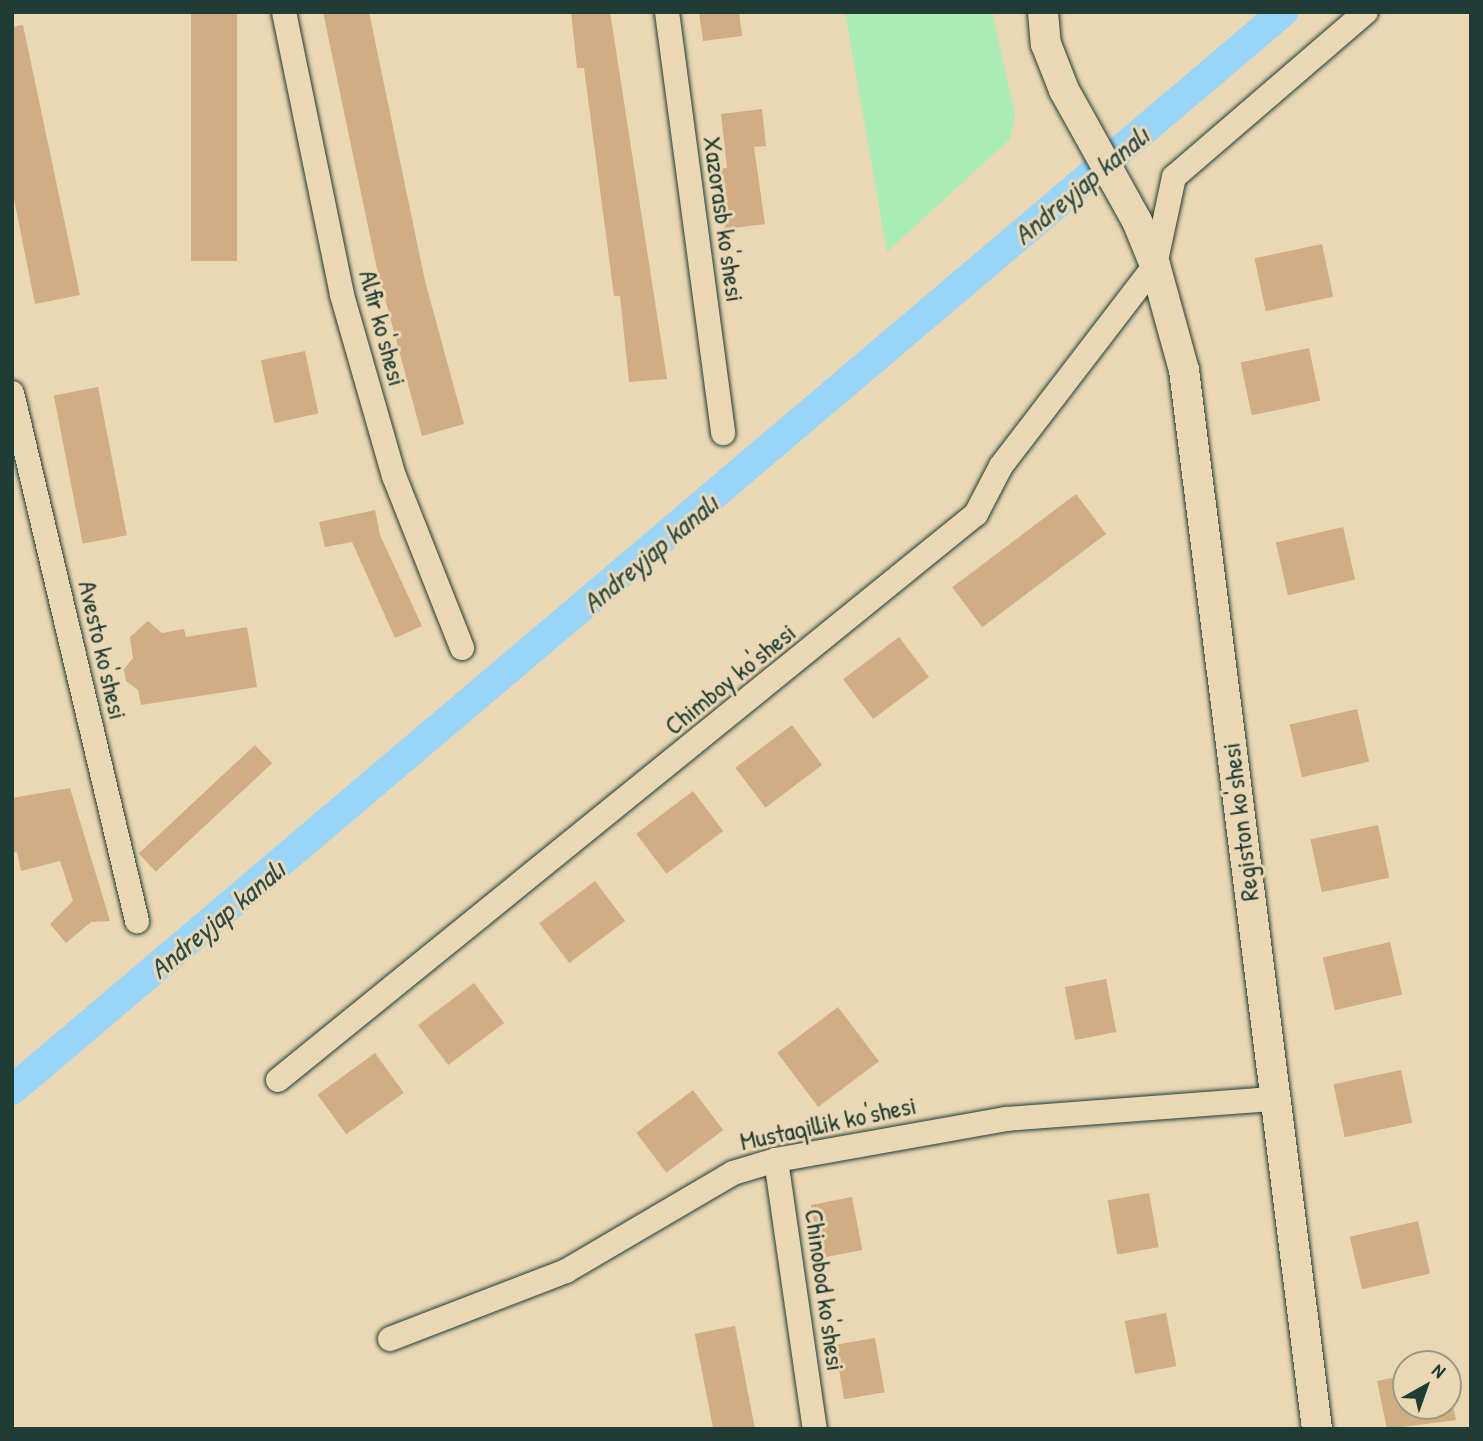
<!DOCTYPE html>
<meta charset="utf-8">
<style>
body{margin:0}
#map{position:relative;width:1483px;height:1441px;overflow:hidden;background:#ead8b5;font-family:"Patrick Hand",sans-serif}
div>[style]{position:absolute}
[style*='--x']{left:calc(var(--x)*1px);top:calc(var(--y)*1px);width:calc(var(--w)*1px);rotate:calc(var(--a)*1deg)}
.green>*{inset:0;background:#aaecb6}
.canal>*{height:30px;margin:-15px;padding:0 15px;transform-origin:15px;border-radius:15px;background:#99d4f9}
.building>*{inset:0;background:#d0ad82;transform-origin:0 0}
.roads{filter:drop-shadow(0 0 2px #1f3d34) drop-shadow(0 0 2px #1f3d34)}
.minor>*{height:24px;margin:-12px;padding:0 12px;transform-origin:12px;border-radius:12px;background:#ead8b5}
.tertiary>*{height:30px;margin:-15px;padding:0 15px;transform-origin:15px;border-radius:15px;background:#ead8b5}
span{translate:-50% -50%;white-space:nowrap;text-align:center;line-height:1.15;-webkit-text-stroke:6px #ead8b5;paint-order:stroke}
.street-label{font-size:26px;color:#1f3d34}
.water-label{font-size:28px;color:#2b4c48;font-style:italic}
.frame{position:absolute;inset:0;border:14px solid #1f3d34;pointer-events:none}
.north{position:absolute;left:1392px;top:1350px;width:70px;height:70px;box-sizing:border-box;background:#ead8b5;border:2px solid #999a81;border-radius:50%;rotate:40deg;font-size:19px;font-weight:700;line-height:28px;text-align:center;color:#1f3d34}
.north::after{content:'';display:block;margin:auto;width:24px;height:32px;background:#1f3d34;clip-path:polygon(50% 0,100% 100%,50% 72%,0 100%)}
</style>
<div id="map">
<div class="green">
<i style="clip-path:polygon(845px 12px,992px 12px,1015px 114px,1010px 139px,887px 252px)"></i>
</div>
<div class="canal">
<i style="--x:12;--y:1090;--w:1667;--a:-40.3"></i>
</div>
<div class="building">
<i style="left:191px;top:12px;width:46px;height:249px"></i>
<i style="clip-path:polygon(323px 12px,369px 12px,425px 281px,464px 424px,422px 436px,377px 269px)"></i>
<i style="clip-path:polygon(571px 12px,610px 12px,667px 379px,629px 382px,620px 296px,614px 296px,584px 68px,577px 68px)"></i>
<i style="clip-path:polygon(699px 12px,739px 12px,742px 36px,703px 41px)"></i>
<i style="clip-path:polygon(23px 25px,80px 295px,35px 304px,12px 189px,12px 27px)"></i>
<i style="clip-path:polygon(762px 109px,766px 146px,754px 147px,765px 224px,725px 229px,717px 169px,727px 168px,721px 114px)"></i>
<i style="left:1322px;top:244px;width:54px;height:69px;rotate:78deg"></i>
<i style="left:1309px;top:348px;width:54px;height:70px;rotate:78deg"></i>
<i style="left:305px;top:351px;width:64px;height:45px;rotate:78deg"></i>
<i style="left:98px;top:387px;width:151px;height:45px;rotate:79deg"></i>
<i style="left:1076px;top:494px;width:50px;height:155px;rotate:53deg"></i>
<i style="clip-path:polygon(375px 510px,380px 535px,422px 626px,395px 638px,352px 542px,325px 547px,319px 522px)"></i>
<i style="left:1343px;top:527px;width:54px;height:69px;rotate:77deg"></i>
<i style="clip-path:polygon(148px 621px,162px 633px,184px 629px,186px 637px,247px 627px,257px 687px,141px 705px,138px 690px,126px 681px,124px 669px,133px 658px,130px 637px)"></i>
<i style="left:899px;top:637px;width:50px;height:70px;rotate:53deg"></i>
<i style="left:1357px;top:709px;width:54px;height:69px;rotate:77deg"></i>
<i style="left:792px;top:725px;width:50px;height:71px;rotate:53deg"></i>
<i style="left:255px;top:745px;width:25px;height:159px;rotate:47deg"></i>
<i style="clip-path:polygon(70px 788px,110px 921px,91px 922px,66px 943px,50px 924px,73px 901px,60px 861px,21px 871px,17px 852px,12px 853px,12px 798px)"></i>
<i style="left:693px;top:791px;width:50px;height:71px;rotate:53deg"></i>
<i style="left:1378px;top:825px;width:54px;height:69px;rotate:78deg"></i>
<i style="left:595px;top:881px;width:50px;height:70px;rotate:53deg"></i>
<i style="left:1390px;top:942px;width:54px;height:69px;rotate:77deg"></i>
<i style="left:1106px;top:979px;width:54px;height:42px;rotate:79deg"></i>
<i style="left:474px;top:983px;width:50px;height:70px;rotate:53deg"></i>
<i style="left:838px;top:1007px;width:68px;height:76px;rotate:53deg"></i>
<i style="left:375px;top:1053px;width:49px;height:71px;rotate:54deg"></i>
<i style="left:1401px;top:1070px;width:54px;height:69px;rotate:78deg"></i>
<i style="left:693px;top:1090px;width:50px;height:71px;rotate:53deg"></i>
<i style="left:1149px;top:1193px;width:55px;height:42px;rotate:80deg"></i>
<i style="left:852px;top:1197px;width:54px;height:42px;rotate:79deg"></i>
<i style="left:1418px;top:1221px;width:54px;height:70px;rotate:77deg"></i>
<i style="left:1166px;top:1313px;width:54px;height:42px;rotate:79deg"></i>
<i style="left:735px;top:1326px;width:105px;height:41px;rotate:79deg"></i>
<i style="left:875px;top:1338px;width:55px;height:41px;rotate:80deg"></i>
<i style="clip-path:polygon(1406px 1375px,1406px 1406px,1448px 1406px,1448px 1382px,1456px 1420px,1387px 1429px,1377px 1381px)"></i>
</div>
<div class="roads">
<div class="minor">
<i style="--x:284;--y:12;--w:289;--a:78.4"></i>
<i style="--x:342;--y:295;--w:188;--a:74"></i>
<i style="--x:394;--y:476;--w:185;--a:68.4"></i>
<i style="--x:667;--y:12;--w:425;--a:82.4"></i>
<i style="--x:12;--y:393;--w:543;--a:76.68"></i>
<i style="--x:278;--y:1080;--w:899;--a:-39.04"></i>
<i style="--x:976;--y:514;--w:54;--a:-62.5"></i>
<i style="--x:1001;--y:466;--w:253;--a:-52.5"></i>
<i style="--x:1155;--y:265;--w:90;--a:-77.8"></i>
<i style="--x:1174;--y:177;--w:253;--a:-40.7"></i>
<i style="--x:776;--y:1160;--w:272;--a:81.8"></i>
<i style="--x:390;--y:1339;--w:189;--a:-21.1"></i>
<i style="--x:566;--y:1271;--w:194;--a:-30.4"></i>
<i style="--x:733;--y:1173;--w:45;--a:-16.8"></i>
<i style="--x:776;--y:1160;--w:234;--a:-10.1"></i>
<i style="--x:1006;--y:1119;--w:268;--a:-4.3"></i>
</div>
<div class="tertiary">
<i style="--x:1043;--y:12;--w:32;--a:85"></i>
<i style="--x:1046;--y:44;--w:49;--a:68.6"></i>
<i style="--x:1064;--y:90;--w:150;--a:60.9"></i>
<i style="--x:1137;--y:221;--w:48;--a:67.8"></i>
<i style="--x:1155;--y:265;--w:109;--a:74.6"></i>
<i style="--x:1184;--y:370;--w:1067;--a:82.84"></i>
</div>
</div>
<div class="street-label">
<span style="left:724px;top:219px;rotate:82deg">Xazorasb ko'shesi</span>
<span style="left:383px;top:328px;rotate:75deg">Alfir ko'shesi</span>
<span style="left:103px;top:650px;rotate:77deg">Avesto ko'shesi</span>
<span style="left:730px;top:679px;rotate:-39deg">Chimboy ko'shesi</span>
<span style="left:1240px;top:822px;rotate:-97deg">Registon ko'shesi</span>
<span style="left:828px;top:1123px;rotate:-12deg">Mustaqillik ko'shesi</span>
<span style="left:825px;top:1290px;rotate:82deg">Chinobod ko'shesi</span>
</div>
<div class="water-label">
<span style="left:1081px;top:185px;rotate:-40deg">Andreyjap kanalı</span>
<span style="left:650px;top:553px;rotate:-40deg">Andreyjap kanalı</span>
<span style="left:217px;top:919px;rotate:-40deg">Andreyjap kanalı</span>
</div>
<div class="frame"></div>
<div class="north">N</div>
</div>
